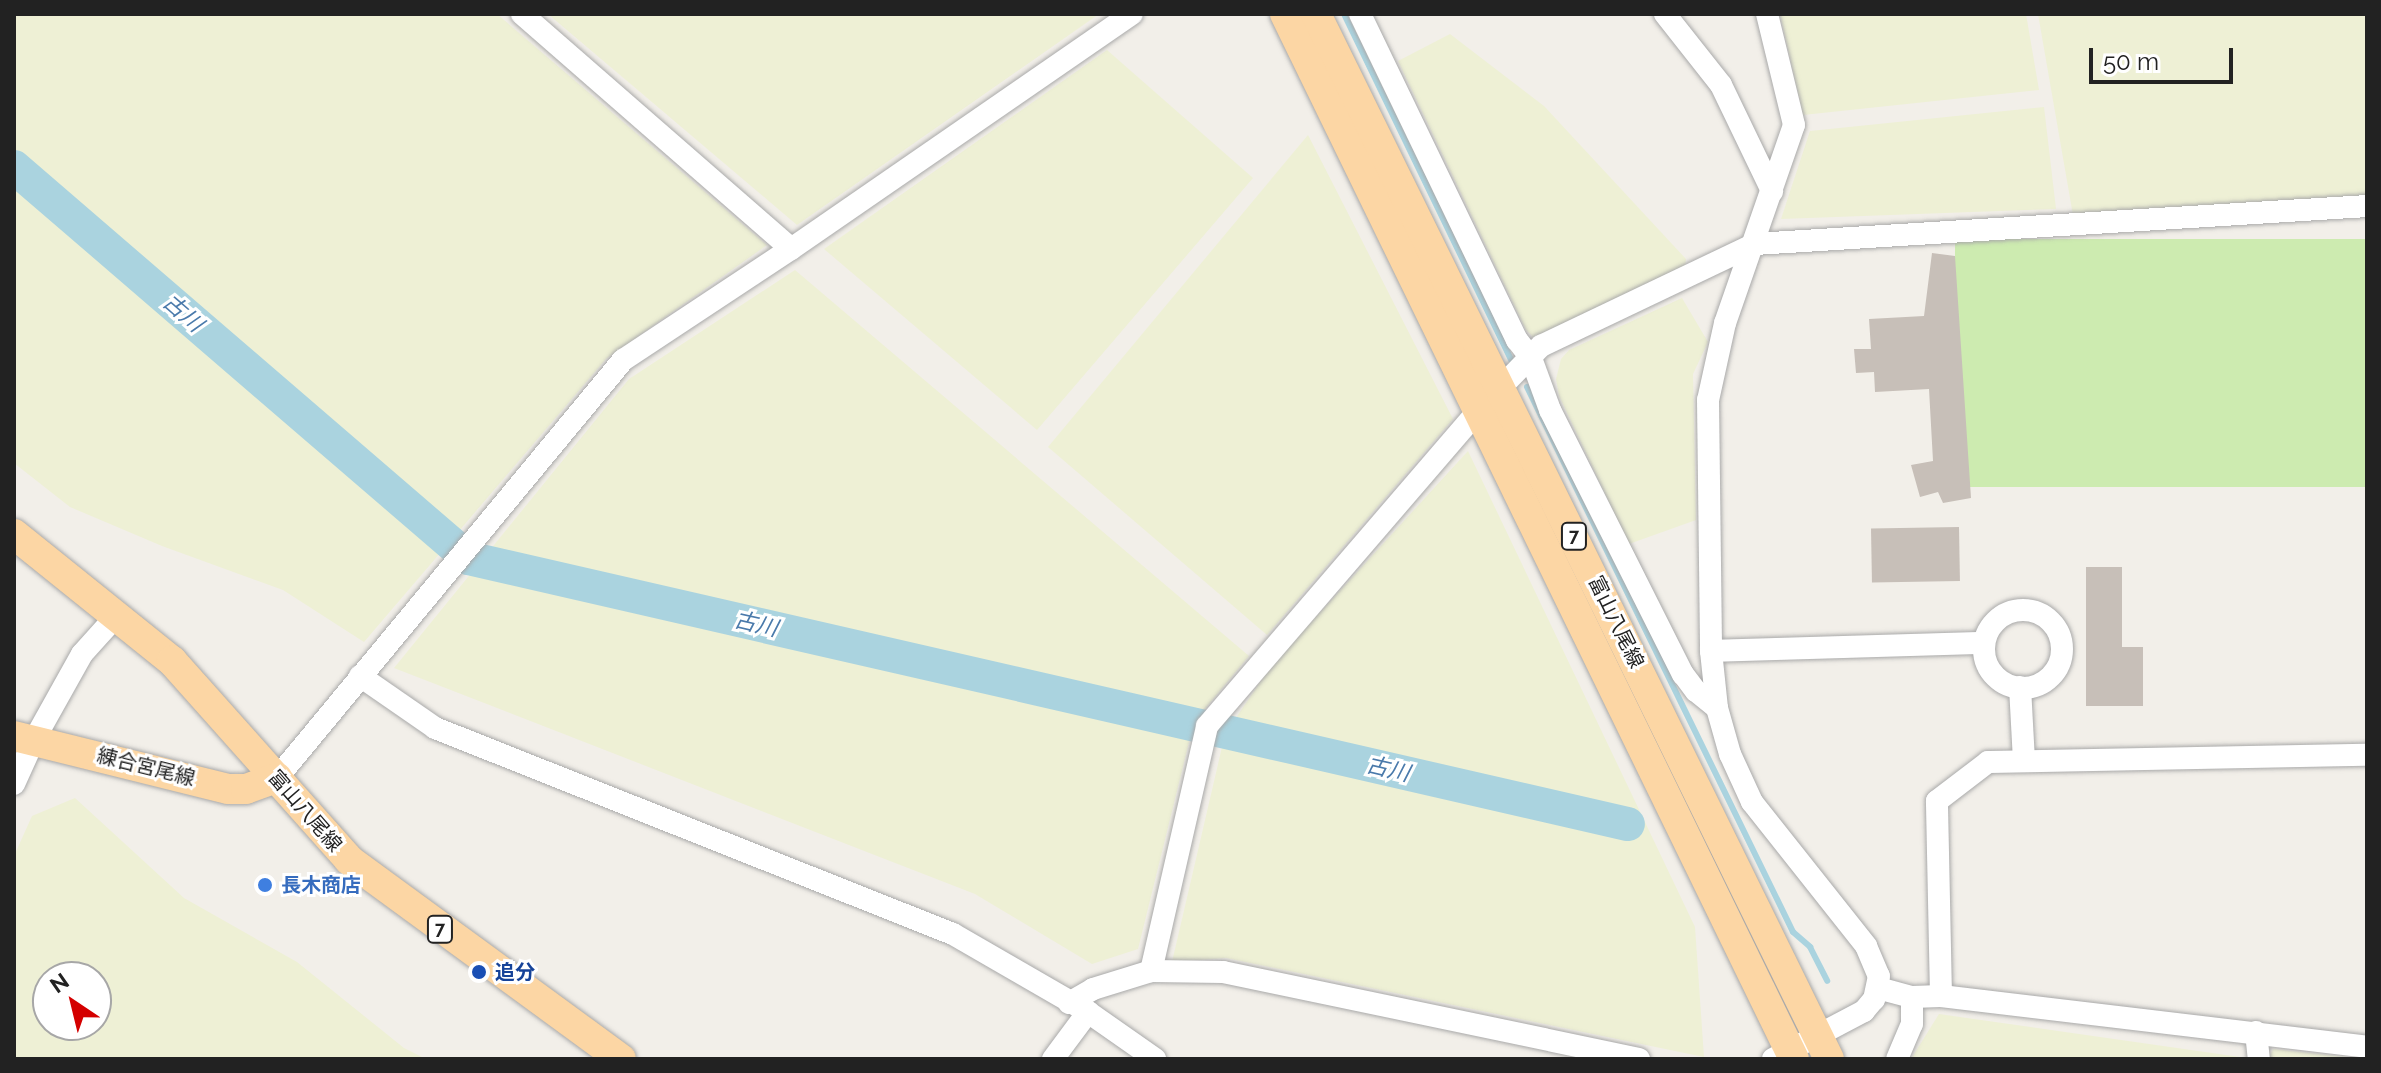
<!DOCTYPE html>
<meta charset="utf-8">
<style>
body{margin:0}
#map{position:relative;width:2381px;height:1073px;overflow:hidden;background:#f2efe9;font-family:Raleway,"Noto Sans JP",sans-serif}
div>[style]{position:absolute}
[style*='--x']{left:calc(var(--x)*1px);top:calc(var(--y)*1px);width:calc(var(--w)*1px);rotate:calc(var(--a)*1deg)}
.farmland>*{inset:0;background:#eef0d5}
.grass>*{inset:0;background:#cdebb0;transform-origin:0 0}
.stream>*{height:6px;margin:-3px;padding:0 3px;transform-origin:3px;border-radius:3px;background:#aad3df}
.river>*{height:34px;margin:-17px;padding:0 17px;transform-origin:17px;border-radius:17px;background:#aad3df}
.building>*{inset:0;background:#c7bfb8;transform-origin:0 0}
.roads{filter:drop-shadow(0 0 2px #a9a9a9) drop-shadow(0 0 2px #a9a9a9)}
.minor>*{height:22px;margin:-11px;padding:0 11px;transform-origin:11px;border-radius:11px;background:#fff}
.minor>.ring{margin:-11px;padding:0;box-sizing:content-box;background:none;border:22px solid #fff;border-radius:50%}
.major>*{height:30px;margin:-15px;padding:0 15px;transform-origin:15px;border-radius:15px;background:#fcd6a4}
.dots>*{width:22px;height:22px;translate:-50% -50%;box-sizing:border-box;border:4px solid #fff;border-radius:50%}
span{translate:-50% -50%;white-space:nowrap;text-align:center;line-height:1.15;-webkit-text-stroke:6px #fff;paint-order:stroke}
.shield-label span{padding:2px 6px;background:#fff;border:2px solid;border-radius:6px;-webkit-text-stroke-width:0}
.shield-label{font-size:18px;color:#222;font-weight:700}
.street-label{font-size:20px;color:#222}
.shop-label{font-size:20px;color:#366cbe;font-weight:700}
.left{translate:0 -50%;text-align:left}
.transit-label{font-size:20px;color:#164399;font-weight:700}
.water-label{font-size:22px;color:#4a7aab;font-style:italic}
.frame{position:absolute;inset:0;border:16px solid #222;pointer-events:none}
.north{position:absolute;left:32px;top:961px;width:80px;height:80px;box-sizing:border-box;background:#fff;border:2px solid #a7a7a7;border-radius:50%;rotate:325deg;font-size:22px;font-weight:700;line-height:32px;text-align:center;color:#222}
.north::after{content:'';display:block;margin:auto;width:28px;height:36px;background:#d40000;clip-path:polygon(50% 0,100% 100%,50% 72%,0 100%)}
.scale{position:absolute;left:2089px;top:48px;width:144px;height:36px;box-sizing:border-box;border:4px solid #222;border-top:0;padding-left:10px;font-size:24px;line-height:28px;white-space:nowrap;color:#222;-webkit-text-stroke:6px #fff;paint-order:stroke}
</style>
<div id="map">
<div class="farmland">
<i style="clip-path:polygon(14px 14px,497px 14px,767px 245px,606px 359px,364px 642px,283px 590px,162px 546px,70px 507px,14px 463px)"></i>
<i style="clip-path:polygon(548px 14px,1099px 14px,797px 225px)"></i>
<i style="clip-path:polygon(1780px 14px,2026px 14px,2039px 90px,1803px 115px)"></i>
<i style="clip-path:polygon(2038px 14px,2367px 14px,2367px 201px,2074px 221px)"></i>
<i style="clip-path:polygon(1450px 34px,1544px 106px,1686px 259px,1685px 268px,1537px 341px,1526px 330px,1398px 61px)"></i>
<i style="clip-path:polygon(1107px 50px,1253px 178px,1037px 430px,824px 249px)"></i>
<i style="clip-path:polygon(2044px 107px,2056px 209px,1781px 219px,1810px 131px)"></i>
<i style="clip-path:polygon(1308px 135px,1453px 419px,1267px 635px,1048px 447px)"></i>
<i style="clip-path:polygon(795px 270px,1249px 656px,1194px 722px,1138px 949px,1092px 964px,975px 894px,394px 668px,629px 379px)"></i>
<i style="clip-path:polygon(1682px 298px,1708px 342px,1693px 374px,1696px 520px,1629px 544px,1559px 396px,1556px 379px,1561px 359px,1569px 350px)"></i>
<i style="clip-path:polygon(1468px 451px,1695px 927px,1704px 1057px,1226px 958px,1172px 962px,1225px 734px,1271px 666px)"></i>
<i style="clip-path:polygon(evenodd,75px 798px,184px 898px,297px 962px,404px 1048px,426px 1059px,14px 1059px,14px 856px,32px 816px,75px 798px,48px 977px,96px 977px,96px 1025px,48px 1025px,48px 977px)"></i>
<i style="clip-path:polygon(1939px 1014px,2240px 1057px,2240px 1059px,1911px 1059px)"></i>
<i style="clip-path:polygon(2273px 1049px,2367px 1059px,2268px 1059px)"></i>
</div>
<div class="grass">
<i style="left:2367px;top:239px;width:248px;height:412px;rotate:90deg"></i>
</div>
<div class="stream">
<i style="--x:1344;--y:14;--w:388;--a:64.2"></i>
<i style="--x:1527;--y:387;--w:606;--a:63.98"></i>
<i style="--x:1793;--y:932;--w:23;--a:41"></i>
<i style="--x:1810;--y:947;--w:38;--a:63"></i>
</div>
<div class="river">
<i style="--x:14;--y:167;--w:599;--a:40.74"></i>
<i style="--x:468;--y:558;--w:1190;--a:12.92"></i>
</div>
<div class="building">
<i style="clip-path:polygon(1932px 253px,1955px 256px,1971px 498px,1943px 503px,1938px 492px,1920px 497px,1911px 465px,1933px 461px,1929px 389px,1875px 392px,1874px 372px,1856px 373px,1854px 349px,1871px 349px,1869px 319px,1924px 316px)"></i>
<i style="left:1959px;top:527px;width:54px;height:88px;rotate:89deg"></i>
<i style="clip-path:polygon(2086px 567px,2122px 567px,2122px 647px,2143px 647px,2143px 706px,2086px 706px)"></i>
</div>
<div class="roads">
<div class="minor">
<i style="--x:522;--y:14;--w:357;--a:41.1"></i>
<i style="--x:1360;--y:14;--w:362;--a:64.3"></i>
<i style="--x:1517;--y:340;--w:23;--a:52"></i>
<i style="--x:1531;--y:358;--w:55;--a:69.9"></i>
<i style="--x:1550;--y:410;--w:296;--a:63.3"></i>
<i style="--x:1683;--y:674;--w:21;--a:53"></i>
<i style="--x:1696;--y:691;--w:27;--a:39"></i>
<i style="--x:1665;--y:14;--w:90;--a:51.7"></i>
<i style="--x:1721;--y:85;--w:118;--a:64.3"></i>
<i style="--x:1767;--y:14;--w:114;--a:76.3"></i>
<i style="--x:1794;--y:125;--w:210;--a:109.2"></i>
<i style="--x:1725;--y:323;--w:79;--a:102.4"></i>
<i style="--x:1708;--y:400;--w:251;--a:89.3"></i>
<i style="--x:1711;--y:651;--w:57;--a:84"></i>
<i style="--x:1717;--y:708;--w:48;--a:74.2"></i>
<i style="--x:1730;--y:754;--w:53;--a:65.4"></i>
<i style="--x:1752;--y:802;--w:184;--a:51.6"></i>
<i style="--x:1866;--y:946;--w:33;--a:67"></i>
<i style="--x:1879;--y:976;--w:24;--a:102"></i>
<i style="--x:1874;--y:999;--w:16;--a:130"></i>
<i style="--x:1864;--y:1011;--w:103;--a:152.2"></i>
<i class="ring" style="left:1984px;top:610px;width:56px;height:56px"></i>
<i style="--x:1711;--y:651;--w:273;--a:-1.7"></i>
<i style="--x:360;--y:676;--w:91;--a:34.7"></i>
<i style="--x:435;--y:728;--w:557;--a:21.69"></i>
<i style="--x:953;--y:934;--w:156;--a:30"></i>
<i style="--x:1088;--y:1012;--w:82;--a:35"></i>
<i style="--x:2020;--y:687;--w:74;--a:86.9"></i>
<i style="--x:277;--y:778;--w:543;--a:-50.38"></i>
<i style="--x:623;--y:360;--w:201;--a:-33.5"></i>
<i style="--x:791;--y:249;--w:414;--a:-34.6"></i>
<i style="--x:14;--y:784;--w:48;--a:-65.6"></i>
<i style="--x:34;--y:740;--w:98;--a:-60.8"></i>
<i style="--x:82;--y:654;--w:54;--a:-48"></i>
<i style="--x:1151;--y:971;--w:251;--a:-77.1"></i>
<i style="--x:1207;--y:726;--w:416;--a:-49.3"></i>
<i style="--x:1478;--y:411;--w:91;--a:-45.9"></i>
<i style="--x:1541;--y:346;--w:237;--a:-25.5"></i>
<i style="--x:1755;--y:244;--w:613;--a:-3.55"></i>
<i style="--x:1878;--y:988;--w:35;--a:15"></i>
<i style="--x:1912;--y:997;--w:29;--a:-2"></i>
<i style="--x:1941;--y:996;--w:429;--a:6.8"></i>
<i style="--x:1941;--y:996;--w:195;--a:-91.2"></i>
<i style="--x:1937;--y:801;--w:64;--a:-37.4"></i>
<i style="--x:1988;--y:762;--w:379;--a:-1.1"></i>
<i style="--x:1069;--y:1003;--w:28;--a:-30"></i>
<i style="--x:1093;--y:989;--w:61;--a:-17.2"></i>
<i style="--x:1151;--y:971;--w:72;--a:0.8"></i>
<i style="--x:1223;--y:972;--w:425;--a:11.8"></i>
<i style="--x:2256;--y:1032;--w:27;--a:84"></i>
<i style="--x:1053;--y:1059;--w:59;--a:-53.3"></i>
<i style="--x:1897;--y:1059;--w:38;--a:-67"></i>
<i style="--x:1912;--y:1024;--w:27;--a:-90"></i>
</div>
<div class="major">
<i style="--x:1285;--y:14;--w:1162;--a:64.03"></i>
<i style="--x:1316;--y:14;--w:1164;--a:63.85"></i>
<i style="--x:14;--y:534;--w:203;--a:38.8"></i>
<i style="--x:172;--y:661;--w:266;--a:48.3"></i>
<i style="--x:349;--y:860;--w:337;--a:36.2"></i>
<i style="--x:14;--y:736;--w:220;--a:13.9"></i>
<i style="--x:228;--y:789;--w:18;--a:0"></i>
<i style="--x:246;--y:789;--w:33;--a:-20"></i>
</div>
</div>
<div class="dots">
<i style="left:265px;top:885px;background:#3f7fe0"></i>
<i style="left:479px;top:972px;background:#1a4fb4"></i>
</div>
<div class="shield-label">
<span style="left:1574px;top:536px">7</span>
<span style="left:440px;top:929px">7</span>
</div>
<div class="street-label">
<span style="left:1616px;top:622px;rotate:64deg">富山八尾線</span>
<span style="left:146px;top:767px;rotate:14deg">練合宮尾線</span>
<span style="left:305px;top:811px;rotate:49deg">富山八尾線</span>
</div>
<div class="shop-label">
<span class="left" style="left:281px;top:885px">長木商店</span>
</div>
<div class="transit-label">
<span class="left" style="left:495px;top:972px">追分</span>
</div>
<div class="water-label">
<span style="left:183px;top:313px;rotate:41deg">古川</span>
<span style="left:756px;top:624px;rotate:13deg">古川</span>
<span style="left:1388px;top:769px;rotate:13deg">古川</span>
</div>
<div class="frame"></div>
<div class="north">N</div>
<div class="scale">50 m</div>
</div>
